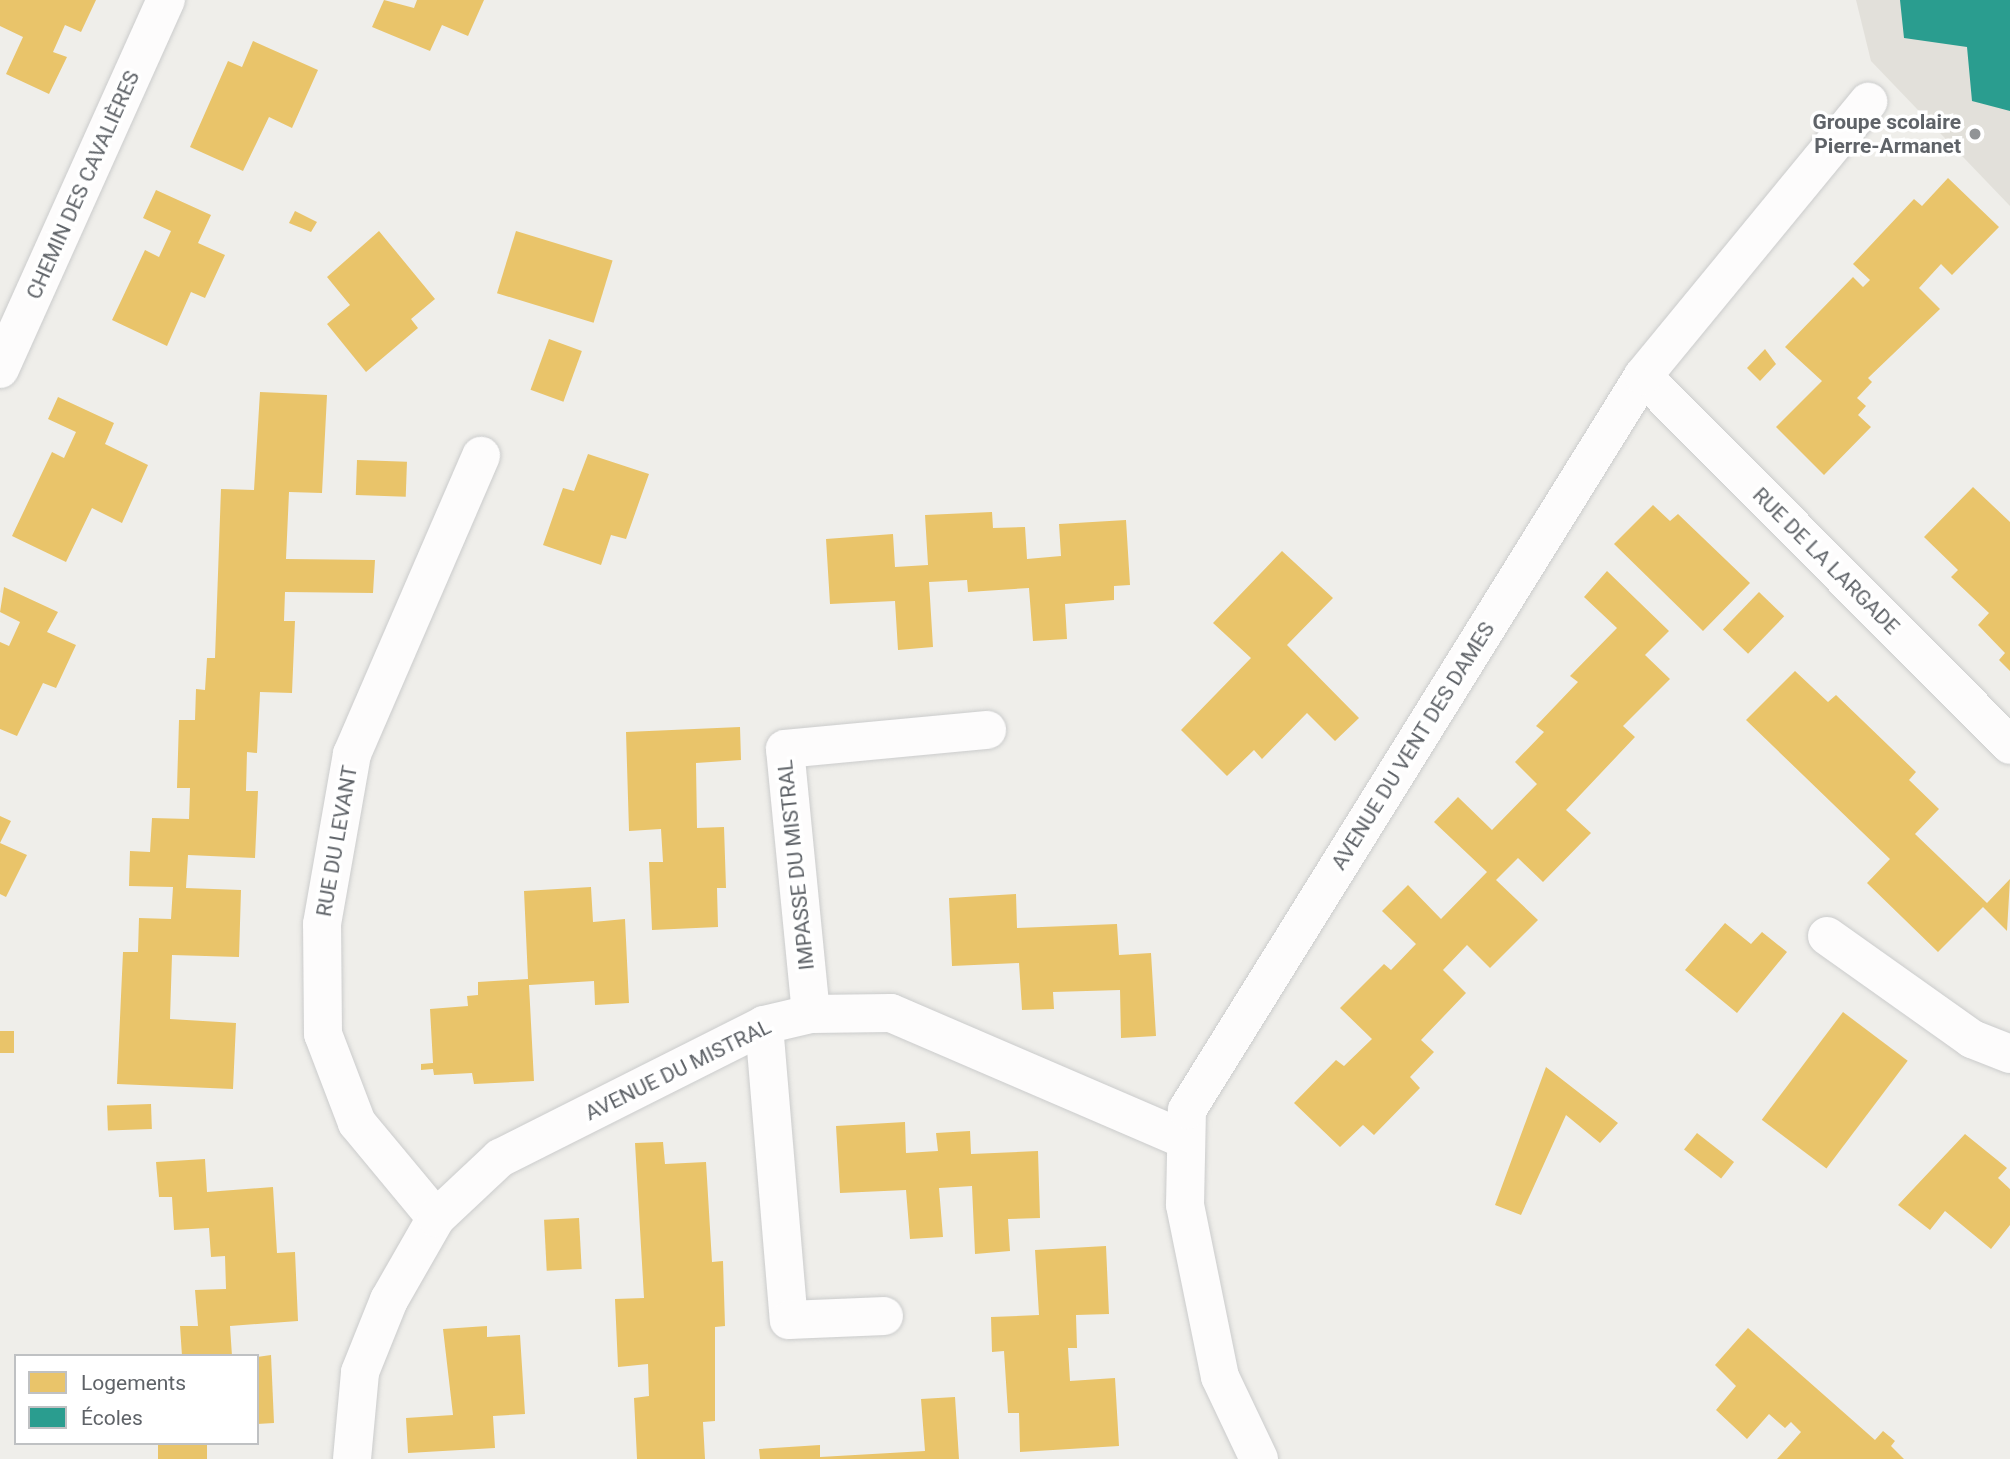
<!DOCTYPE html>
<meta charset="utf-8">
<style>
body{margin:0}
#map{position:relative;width:2010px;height:1459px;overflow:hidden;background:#efeeea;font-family:Roboto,sans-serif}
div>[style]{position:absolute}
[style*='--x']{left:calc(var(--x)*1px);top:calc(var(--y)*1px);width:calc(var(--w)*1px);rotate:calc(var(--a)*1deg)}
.education>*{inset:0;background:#e2e0da}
.homes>*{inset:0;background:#e9c46a;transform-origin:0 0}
.schools>*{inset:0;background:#2a9d8f}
.roads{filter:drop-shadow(0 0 2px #cbcccc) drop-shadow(0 0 2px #cbcccc)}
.street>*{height:38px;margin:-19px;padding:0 19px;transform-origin:19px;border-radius:19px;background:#fdfcfc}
.dots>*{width:19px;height:19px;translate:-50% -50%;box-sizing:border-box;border:4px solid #fff;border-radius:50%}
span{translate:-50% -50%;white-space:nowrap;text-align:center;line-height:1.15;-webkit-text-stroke:7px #fff;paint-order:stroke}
.poi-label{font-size:21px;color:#5f6368;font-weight:700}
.right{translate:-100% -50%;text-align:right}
.street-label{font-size:21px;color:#5f6368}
.legend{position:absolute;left:14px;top:1354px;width:245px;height:91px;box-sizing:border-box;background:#fff;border:2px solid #bfc1c3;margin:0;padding:9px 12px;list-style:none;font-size:21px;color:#5f6368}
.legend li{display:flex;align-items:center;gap:14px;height:35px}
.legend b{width:35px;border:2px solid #bfc1c3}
</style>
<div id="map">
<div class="education">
<i style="clip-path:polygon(1856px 0,2010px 0,2010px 206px,1871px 61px)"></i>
</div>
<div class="homes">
<i style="clip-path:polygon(0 0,96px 0,81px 32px,65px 25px,53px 52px,67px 57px,49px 94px,6px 74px,23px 37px,0 26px)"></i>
<i style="clip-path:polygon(384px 0,414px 8px,417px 0,484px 0,468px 36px,442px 25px,430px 51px,372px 27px)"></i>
<i style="clip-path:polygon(253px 41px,318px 70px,292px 128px,269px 117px,243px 171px,190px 147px,228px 61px,242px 67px)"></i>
<i style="clip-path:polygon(1948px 178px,1999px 227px,1952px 275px,1941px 264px,1919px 288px,1940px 309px,1868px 378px,1872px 382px,1857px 398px,1866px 406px,1858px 415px,1871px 427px,1824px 475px,1776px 427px,1822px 381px,1785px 347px,1853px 277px,1863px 287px,1870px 280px,1853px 264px,1914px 199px,1922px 206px)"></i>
<i style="clip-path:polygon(156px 190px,211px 215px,198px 243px,225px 255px,205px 298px,191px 292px,167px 346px,112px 320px,145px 250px,159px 257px,171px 231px,143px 218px)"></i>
<i style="clip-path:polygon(295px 211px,317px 222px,311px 232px,289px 223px)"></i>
<i style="clip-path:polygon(379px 231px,435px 299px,411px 319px,418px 328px,366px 372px,327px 324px,350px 305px,327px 277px)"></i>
<i style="left:516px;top:231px;width:101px;height:65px;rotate:17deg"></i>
<i style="left:549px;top:339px;width:35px;height:54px;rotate:20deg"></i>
<i style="clip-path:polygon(1765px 349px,1776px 364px,1760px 381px,1747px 368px)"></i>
<i style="clip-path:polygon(260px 392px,327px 395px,322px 493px,289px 492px,286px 559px,375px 560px,373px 593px,285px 592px,284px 621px,295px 621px,292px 693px,260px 692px,257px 753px,247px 752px,246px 791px,258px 791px,255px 858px,188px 855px,186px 888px,241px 890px,239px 957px,172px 955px,170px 1019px,236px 1023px,233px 1089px,117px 1084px,123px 952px,138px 952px,139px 918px,171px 919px,173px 887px,129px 886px,130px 851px,150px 852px,152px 818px,189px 819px,190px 788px,177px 788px,179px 720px,195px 720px,196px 689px,205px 690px,207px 658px,215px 658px,221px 489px,254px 490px)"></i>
<i style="clip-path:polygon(58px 397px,114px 423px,105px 444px,148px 465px,122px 523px,92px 508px,66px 562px,12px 536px,52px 452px,64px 458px,76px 432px,48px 419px)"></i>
<i style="clip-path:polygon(588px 454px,649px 474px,626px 539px,611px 535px,601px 565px,543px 545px,563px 488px,574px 491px)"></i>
<i style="left:357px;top:460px;width:50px;height:35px;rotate:2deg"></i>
<i style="clip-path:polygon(1973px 487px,2010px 522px,2010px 671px,1999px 660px,2005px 653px,1978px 625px,1989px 613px,1951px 577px,1958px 570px,1924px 537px)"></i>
<i style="clip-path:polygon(1653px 505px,1670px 521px,1678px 514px,1750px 583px,1703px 631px,1614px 544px)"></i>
<i style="clip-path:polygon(992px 512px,993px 528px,1025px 527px,1027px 559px,1061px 556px,1059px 524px,1126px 520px,1130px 585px,1114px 586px,1114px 600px,1065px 604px,1067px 639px,1033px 641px,1029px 588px,968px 592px,967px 580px,929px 582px,933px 647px,898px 650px,895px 601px,830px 604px,826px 539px,893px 534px,895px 567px,928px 565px,925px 515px)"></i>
<i style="clip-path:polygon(1282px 551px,1333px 598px,1287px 645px,1359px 718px,1335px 741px,1307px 713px,1262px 759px,1254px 750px,1227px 776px,1181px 730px,1251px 658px,1213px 623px)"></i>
<i style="clip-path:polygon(1607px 571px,1669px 631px,1645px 655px,1670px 679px,1623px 726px,1635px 737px,1566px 810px,1591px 833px,1543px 882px,1518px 858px,1496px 880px,1538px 920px,1490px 968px,1467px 945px,1443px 970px,1466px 993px,1421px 1040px,1434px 1052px,1410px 1077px,1420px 1088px,1374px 1135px,1363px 1125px,1340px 1147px,1294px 1103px,1336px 1060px,1344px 1066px,1372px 1039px,1340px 1008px,1384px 964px,1391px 970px,1416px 944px,1382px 911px,1408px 885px,1441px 919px,1487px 872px,1434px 822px,1458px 797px,1492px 830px,1537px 784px,1515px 762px,1544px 732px,1536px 726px,1578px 682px,1570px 676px,1617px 628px,1584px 597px)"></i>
<i style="clip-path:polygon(4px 587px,58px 612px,47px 632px,76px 645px,56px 688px,43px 683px,17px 736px,0 729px,0 642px,9px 646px,20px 622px,0 612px)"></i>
<i style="left:1759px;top:592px;width:35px;height:52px;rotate:44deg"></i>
<i style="clip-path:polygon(1795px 671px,1828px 702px,1836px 695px,1916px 772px,1909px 780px,1939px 809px,1915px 834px,1987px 903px,2010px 879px,2007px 931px,1983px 907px,1938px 952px,1867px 883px,1890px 859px,1746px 720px)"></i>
<i style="clip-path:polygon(740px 727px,741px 760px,696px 763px,697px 828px,724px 827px,726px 888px,717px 888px,718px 927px,652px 930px,649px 862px,663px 862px,661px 829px,629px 831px,626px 732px)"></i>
<i style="clip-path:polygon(0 816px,11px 821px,0 843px,27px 855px,6px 897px,0 894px)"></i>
<i style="clip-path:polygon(591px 887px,593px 922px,625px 919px,629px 1003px,595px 1005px,594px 981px,529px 985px,534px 1081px,474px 1084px,472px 1073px,434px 1075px,433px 1069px,421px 1070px,421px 1064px,433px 1063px,430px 1009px,468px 1006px,467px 996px,478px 995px,478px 982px,528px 979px,524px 891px)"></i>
<i style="clip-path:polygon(1016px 894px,1017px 928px,1117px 924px,1119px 955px,1151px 953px,1156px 1036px,1121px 1038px,1120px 990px,1053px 992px,1054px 1009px,1022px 1010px,1019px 963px,952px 966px,949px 898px)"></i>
<i style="clip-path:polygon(1725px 923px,1751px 944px,1762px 932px,1787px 952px,1737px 1013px,1685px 970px)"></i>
<i style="left:1843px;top:1012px;width:81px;height:135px;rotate:37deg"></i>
<i style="left:0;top:1031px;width:14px;height:22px"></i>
<i style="clip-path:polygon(1546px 1067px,1618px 1123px,1600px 1143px,1566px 1115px,1521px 1215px,1495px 1205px)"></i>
<i style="left:151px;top:1104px;width:25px;height:44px;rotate:88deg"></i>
<i style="clip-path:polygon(905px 1122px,906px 1153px,938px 1151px,936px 1133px,970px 1131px,971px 1154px,1038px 1151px,1040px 1218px,1008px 1219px,1010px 1251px,975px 1254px,972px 1186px,939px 1188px,943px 1237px,910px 1239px,906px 1190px,840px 1193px,836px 1126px)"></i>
<i style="left:1697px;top:1133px;width:47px;height:21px;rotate:38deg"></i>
<i style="clip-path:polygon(1965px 1134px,2007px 1168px,1998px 1178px,2010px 1189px,2010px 1225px,1991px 1249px,1945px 1211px,1930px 1230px,1898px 1205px)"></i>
<i style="clip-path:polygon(663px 1142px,665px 1164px,706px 1162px,712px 1262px,723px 1261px,725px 1326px,715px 1327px,715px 1421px,703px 1422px,705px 1459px,637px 1459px,634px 1398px,649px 1396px,648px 1364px,618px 1367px,615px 1299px,644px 1298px,635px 1143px)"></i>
<i style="clip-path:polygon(205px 1159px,207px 1192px,273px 1187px,277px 1253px,295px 1252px,298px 1321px,230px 1326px,232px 1356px,182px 1356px,180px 1326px,198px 1326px,195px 1290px,226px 1289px,225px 1256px,211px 1257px,209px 1228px,174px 1230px,172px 1197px,159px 1197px,156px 1162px)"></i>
<i style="left:579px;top:1218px;width:51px;height:35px;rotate:87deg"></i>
<i style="clip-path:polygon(1106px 1246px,1109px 1314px,1076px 1315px,1077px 1348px,1068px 1348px,1070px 1381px,1115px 1378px,1119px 1446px,1020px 1452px,1019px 1413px,1008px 1413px,1004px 1351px,992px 1352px,991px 1317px,1039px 1315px,1035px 1250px)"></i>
<i style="clip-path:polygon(487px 1326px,487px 1337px,520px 1335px,525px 1414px,493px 1416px,495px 1448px,408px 1453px,406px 1418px,453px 1415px,443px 1329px)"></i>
<i style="clip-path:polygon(1748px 1328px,1875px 1440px,1883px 1431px,1895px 1441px,1891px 1446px,1904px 1459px,1777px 1459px,1801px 1432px,1791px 1422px,1785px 1428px,1769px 1414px,1747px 1439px,1716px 1410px,1736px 1386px,1715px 1365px)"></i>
<i style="clip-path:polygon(271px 1355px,274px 1423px,257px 1424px,257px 1357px)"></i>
<i style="clip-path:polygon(955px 1397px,959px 1459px,760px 1459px,759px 1449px,820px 1445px,820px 1457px,925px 1451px,921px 1399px)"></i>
<i style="left:158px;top:1443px;width:49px;height:16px"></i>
</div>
<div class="schools">
<i style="clip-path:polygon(1900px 0,2010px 0,2010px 111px,1972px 101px,1967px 47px,1904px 38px)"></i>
</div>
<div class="roads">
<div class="street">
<i style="--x:0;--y:369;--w:405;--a:-65.8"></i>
<i style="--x:1643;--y:376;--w:520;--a:45.16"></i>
<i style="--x:1827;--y:936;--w:178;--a:35.4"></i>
<i style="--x:1972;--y:1039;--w:41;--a:21.5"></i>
<i style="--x:811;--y:1014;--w:266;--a:-95.6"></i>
<i style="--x:785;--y:749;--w:203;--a:-5.4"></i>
<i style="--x:764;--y:1025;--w:296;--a:85.2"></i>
<i style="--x:789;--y:1320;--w:95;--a:-2.4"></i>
<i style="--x:436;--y:1218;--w:124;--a:-129.7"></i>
<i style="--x:357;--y:1123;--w:95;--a:-110.9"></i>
<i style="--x:323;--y:1034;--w:110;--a:-90.5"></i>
<i style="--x:322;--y:924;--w:173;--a:-80"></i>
<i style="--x:352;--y:754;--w:325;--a:-66.6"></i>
<i style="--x:352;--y:1459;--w:87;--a:-84.7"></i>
<i style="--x:360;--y:1372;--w:78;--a:-68.1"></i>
<i style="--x:389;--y:1300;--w:95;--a:-60.2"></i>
<i style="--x:436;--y:1218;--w:88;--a:-43.2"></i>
<i style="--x:500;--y:1158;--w:296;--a:-26.7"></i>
<i style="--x:764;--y:1025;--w:48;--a:-13.2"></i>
<i style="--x:811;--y:1014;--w:80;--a:-0.7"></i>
<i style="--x:891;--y:1013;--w:321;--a:23.3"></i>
<i style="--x:1259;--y:1459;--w:91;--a:-115.4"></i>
<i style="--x:1220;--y:1377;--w:176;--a:-101.5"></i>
<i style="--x:1185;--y:1205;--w:95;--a:-88.8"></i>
<i style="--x:1187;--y:1110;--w:864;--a:-58.15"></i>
<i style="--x:1643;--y:376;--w:355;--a:-50.6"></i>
</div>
</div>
<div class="dots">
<i style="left:1975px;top:134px;background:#919496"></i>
</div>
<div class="poi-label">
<span class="right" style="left:1961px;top:134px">Groupe scolaire<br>Pierre-Armanet</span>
</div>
<div class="street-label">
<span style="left:83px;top:185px;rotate:-66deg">CHEMIN DES CAVALIÈRES</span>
<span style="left:1826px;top:561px;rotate:45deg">RUE DE LA LARGADE</span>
<span style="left:1413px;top:746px;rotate:-58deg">AVENUE DU VENT DES DAMES</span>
<span style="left:337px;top:841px;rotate:-80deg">RUE DU LEVANT</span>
<span style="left:796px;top:865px;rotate:-96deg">IMPASSE DU MISTRAL</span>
<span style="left:678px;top:1070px;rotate:-26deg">AVENUE DU MISTRAL</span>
</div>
<ul class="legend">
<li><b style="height:19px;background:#e9c46a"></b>Logements</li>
<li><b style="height:19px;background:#2a9d8f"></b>Écoles</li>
</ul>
</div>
